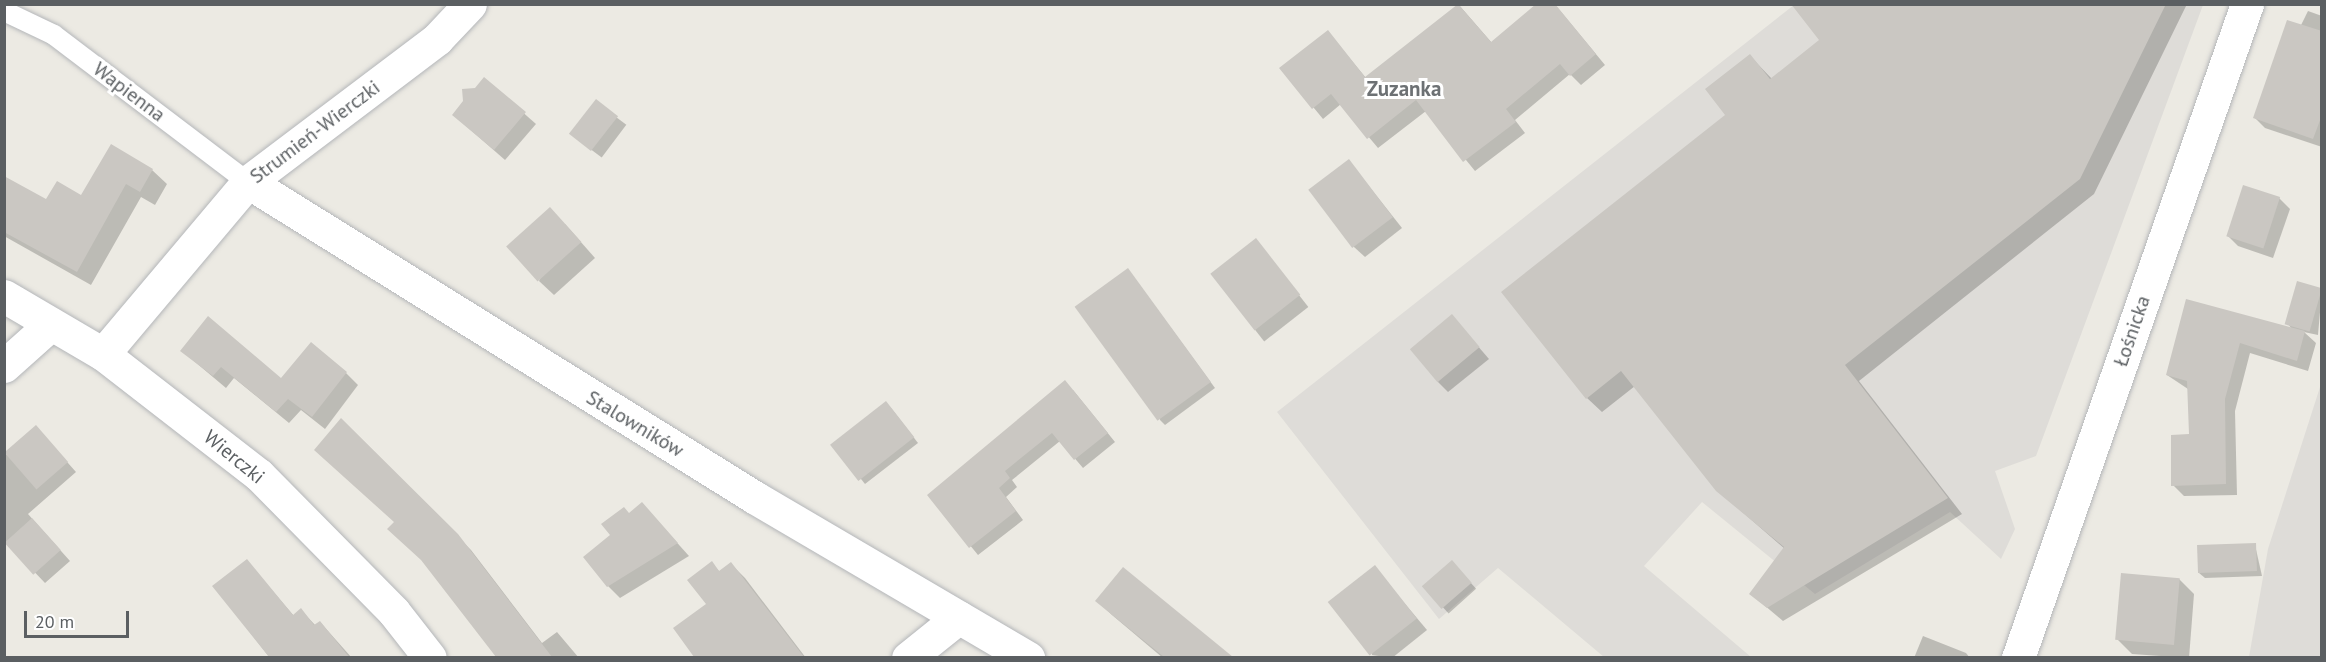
<!DOCTYPE html>
<meta charset="utf-8">
<style>
body{margin:0}
#map{position:relative;width:2326px;height:662px;overflow:hidden;background:#eceae3;font-family:"PT Sans",sans-serif}
div>[style]{position:absolute}
[style*='--x']{left:calc(var(--x)*1px);top:calc(var(--y)*1px);width:calc(var(--w)*1px);rotate:calc(var(--a)*1deg)}
.industrial>*{inset:0;background:#dedcd8}
.shadow>*{inset:0;background:#0003;transform-origin:0 0}
.building>*{inset:0;background:#cac7c2;transform-origin:0 0}
.roads{filter:drop-shadow(0 0 2px #b4b6b9) drop-shadow(0 0 2px #b4b6b9)}
.lane>*{height:20px;margin:-10px;padding:0 10px;transform-origin:10px;border-radius:10px;background:#fff}
.street>*{height:33px;margin:-16.5px;padding:0 16.5px;transform-origin:16.5px;border-radius:16.5px;background:#fff}
.secondary>*{height:33px;margin:-16.5px;padding:0 16.5px;transform-origin:16.5px;border-radius:16.5px;background:#fff}
span{translate:-50% -50%;white-space:nowrap;text-align:center;line-height:1.15;-webkit-text-stroke:6px #fff;paint-order:stroke}
.street-label{font-size:20px;color:#5b5f62}
.neighbourhood-label{font-size:21px;color:#6d7174;font-weight:700}
.frame{position:absolute;inset:0;border:6px solid #5b5f62;pointer-events:none}
.scale{position:absolute;left:24px;top:611px;width:105px;height:27px;box-sizing:border-box;border:3px solid #5b5f62;border-top:0;padding-left:8px;font-size:18px;line-height:21px;white-space:nowrap;color:#5b5f62;-webkit-text-stroke:4px #fff;paint-order:stroke}
</style>
<div id="map">
<div class="industrial">
<i style="clip-path:polygon(1794px 5px,2203px 5px,2036px 456px,1995px 471px,2015px 529px,2001px 559px,1950px 512px,1815px 594px,1702px 502px,1644px 566px,1751px 657px,1604px 657px,1498px 568px,1439px 619px,1277px 412px)"></i>
<i style="clip-path:polygon(2321px 384px,2321px 657px,2249px 657px,2268px 549px)"></i>
</div>
<div class="shadow">
<i style="clip-path:polygon(1813px 4px,2187px 4px,2094px 194px,1859px 381px,1962px 514px,1783px 621px,1751px 594px,1785px 549px,1717px 490px,1635px 386px,1602px 412px,1587px 398px,1727px 115px,1750px 56px,1772px 79px,1821px 40px)"></i>
<i style="clip-path:polygon(1459px 5px,1492px 43px,1557px 7px,1605px 65px,1581px 85px,1570px 74px,1515px 120px,1525px 133px,1475px 171px,1426px 111px,1378px 148px,1341px 104px,1323px 119px,1281px 68px,1328px 32px,1366px 78px)"></i>
<i style="clip-path:polygon(2308px 11px,2322px 16px,2322px 147px,2265px 128px,2255px 118px)"></i>
<i style="clip-path:polygon(485px 79px,536px 124px,505px 160px,465px 125px)"></i>
<i style="left:596px;top:102px;width:38px;height:41px;rotate:37deg"></i>
<i style="clip-path:polygon(1349px 161px,1402px 228px,1365px 257px,1354px 247px)"></i>
<i style="clip-path:polygon(152px 170px,167px 184px,155px 205px,141px 197px,91px 285px,4px 236px,4px 177px,46px 201px,82px 197px)"></i>
<i style="clip-path:polygon(2279px 198px,2290px 209px,2273px 258px,2238px 246px,2228px 236px)"></i>
<i style="clip-path:polygon(565px 224px,595px 258px,554px 295px,539px 281px)"></i>
<i style="left:1256px;top:240px;width:85px;height:56px;rotate:52deg"></i>
<i style="clip-path:polygon(1132px 275px,1215px 388px,1165px 425px,1160px 420px)"></i>
<i style="clip-path:polygon(2322px 289px,2318px 335px,2304px 332px,2316px 343px,2308px 371px,2250px 353px,2235px 411px,2237px 495px,2184px 496px,2173px 485px,2190px 436px,2188px 389px,2167px 375px,2187px 301px,2292px 329px,2287px 323px)"></i>
<i style="clip-path:polygon(1452px 316px,1489px 359px,1448px 392px,1438px 382px)"></i>
<i style="clip-path:polygon(182px 351px,281px 380px,346px 373px,358px 385px,325px 429px,301px 410px,289px 423px,234px 378px,226px 388px)"></i>
<i style="clip-path:polygon(1073px 390px,1115px 442px,1083px 468px,1060px 441px,1012px 480px,1017px 487px,1006px 497px,1023px 520px,978px 555px,929px 495px)"></i>
<i style="clip-path:polygon(891px 408px,918px 443px,865px 484px,833px 444px)"></i>
<i style="clip-path:polygon(342px 421px,471px 550px,542px 643px,557px 632px,579px 658px,516px 658px,395px 523px)"></i>
<i style="clip-path:polygon(36px 427px,76px 472px,28px 514px,70px 561px,45px 583px,4px 540px,4px 457px)"></i>
<i style="clip-path:polygon(629px 514px,654px 517px,689px 556px,620px 598px,608px 586px,612px 536px)"></i>
<i style="clip-path:polygon(2255px 545px,2262px 576px,2205px 578px,2199px 573px)"></i>
<i style="clip-path:polygon(247px 561px,294px 616px,301px 610px,316px 626px,320px 622px,352px 658px,270px 658px,214px 586px)"></i>
<i style="left:1452px;top:562px;width:36px;height:37px;rotate:48deg"></i>
<i style="clip-path:polygon(711px 563px,720px 572px,731px 564px,745px 578px,806px 658px,740px 658px,730px 646px,714px 658px,698px 658px,690px 650px,708px 604px)"></i>
<i style="clip-path:polygon(1374px 567px,1427px 630px,1392px 658px,1372px 655px)"></i>
<i style="clip-path:polygon(1123px 569px,1230px 658px,1163px 658px,1112px 615px,1097px 601px)"></i>
<i style="clip-path:polygon(2179px 579px,2194px 594px,2189px 658px,2132px 654px,2117px 639px)"></i>
<i style="clip-path:polygon(1923px 636px,1966px 653px,1970px 658px,1914px 658px)"></i>
</div>
<div class="building">
<i style="clip-path:polygon(1458px 4px,1491px 42px,1536px 4px,1555px 4px,1596px 54px,1570px 76px,1560px 64px,1506px 109px,1516px 122px,1463px 162px,1416px 100px,1367px 139px,1331px 94px,1312px 109px,1279px 68px,1328px 30px,1365px 77px)"></i>
<i style="clip-path:polygon(1791px 4px,2166px 4px,2080px 179px,1845px 365px,1948px 498px,1767px 608px,1749px 594px,1784px 547px,1716px 491px,1621px 371px,1586px 399px,1501px 292px,1725px 115px,1705px 89px,1750px 54px,1770px 79px,1819px 40px)"></i>
<i style="clip-path:polygon(2287px 20px,2322px 31px,2322px 115px,2313px 139px,2253px 118px)"></i>
<i style="clip-path:polygon(484px 77px,526px 112px,494px 150px,452px 115px,463px 101px,462px 89px,475px 88px)"></i>
<i style="left:596px;top:99px;width:28px;height:44px;rotate:38deg"></i>
<i style="clip-path:polygon(111px 144px,153px 169px,140px 192px,126px 184px,77px 272px,4px 232px,4px 176px,46px 199px,57px 181px,81px 195px)"></i>
<i style="left:1349px;top:159px;width:73px;height:51px;rotate:53deg"></i>
<i style="left:2243px;top:185px;width:39px;height:54px;rotate:18deg"></i>
<i style="left:550px;top:207px;width:47px;height:59px;rotate:48deg"></i>
<i style="left:1256px;top:238px;width:72px;height:58px;rotate:52deg"></i>
<i style="left:1128px;top:268px;width:141px;height:66px;rotate:54deg"></i>
<i style="left:2297px;top:281px;width:26px;height:45px;rotate:16deg"></i>
<i style="clip-path:polygon(2186px 299px,2305px 331px,2297px 361px,2240px 343px,2225px 399px,2226px 484px,2171px 486px,2171px 435px,2189px 434px,2187px 381px,2166px 375px)"></i>
<i style="left:1452px;top:314px;width:43px;height:55px;rotate:50deg"></i>
<i style="clip-path:polygon(208px 316px,281px 378px,311px 342px,347px 372px,312px 417px,288px 399px,276px 412px,221px 367px,213px 376px,180px 351px)"></i>
<i style="clip-path:polygon(1065px 380px,1108px 433px,1074px 460px,1052px 433px,1005px 471px,1010px 478px,999px 488px,1016px 511px,969px 548px,927px 495px)"></i>
<i style="left:886px;top:401px;width:46px;height:71px;rotate:52deg"></i>
<i style="clip-path:polygon(341px 418px,458px 534px,552px 657px,496px 657px,421px 560px,387px 529px,394px 522px,314px 450px)"></i>
<i style="left:36px;top:425px;width:49px;height:42px;rotate:49deg"></i>
<i style="clip-path:polygon(642px 502px,678px 543px,607px 587px,583px 557px,610px 535px,601px 524px,624px 507px,629px 513px)"></i>
<i style="left:32px;top:518px;width:43px;height:37px;rotate:48deg"></i>
<i style="left:2256px;top:543px;width:28px;height:59px;rotate:88deg"></i>
<i style="clip-path:polygon(247px 559px,293px 615px,301px 608px,314px 625px,320px 621px,349px 657px,269px 657px,212px 586px)"></i>
<i style="left:1452px;top:560px;width:30px;height:40px;rotate:49deg"></i>
<i style="clip-path:polygon(712px 561px,719px 571px,731px 562px,804px 657px,694px 657px,673px 628px,706px 604px,687px 580px)"></i>
<i style="left:1375px;top:565px;width:68px;height:60px;rotate:52deg"></i>
<i style="clip-path:polygon(1123px 567px,1233px 657px,1164px 657px,1095px 601px)"></i>
<i style="left:2121px;top:573px;width:59px;height:67px;rotate:5deg"></i>
</div>
<div class="roads">
<div class="lane">
<i style="--x:4;--y:11;--w:55;--a:25.6"></i>
<i style="--x:54;--y:35;--w:243;--a:37.2"></i>
</div>
<div class="street">
<i style="--x:248;--y:182;--w:596;--a:31.9"></i>
<i style="--x:754;--y:497;--w:318;--a:30.4"></i>
<i style="--x:4;--y:296;--w:115;--a:30.4"></i>
<i style="--x:103;--y:354;--w:197;--a:37.8"></i>
<i style="--x:259;--y:475;--w:192;--a:45.4"></i>
<i style="--x:394;--y:612;--w:58;--a:52"></i>
<i style="--x:103;--y:354;--w:225;--a:-49.9"></i>
<i style="--x:248;--y:182;--w:237;--a:-37.1"></i>
<i style="--x:437;--y:39;--w:48;--a:-46.7"></i>
<i style="--x:4;--y:366;--w:63;--a:-41.8"></i>
<i style="--x:908;--y:658;--w:65;--a:-38.8"></i>
</div>
<div class="secondary">
<i style="--x:2018;--y:658;--w:693;--a:-70.7"></i>
</div>
</div>
<div class="street-label">
<span style="left:129px;top:92px;rotate:37deg">Wapienna</span>
<span style="left:315px;top:132px;rotate:-37deg">Strumień-Wierczki</span>
<span style="left:2132px;top:331px;rotate:-71deg">Łośnicka</span>
<span style="left:635px;top:424px;rotate:31deg">Stalowników</span>
<span style="left:234px;top:457px;rotate:39deg">Wierczki</span>
</div>
<div class="neighbourhood-label">
<span style="left:1404px;top:89px">Zuzanka</span>
</div>
<div class="frame"></div>
<div class="scale">20 m</div>
</div>
